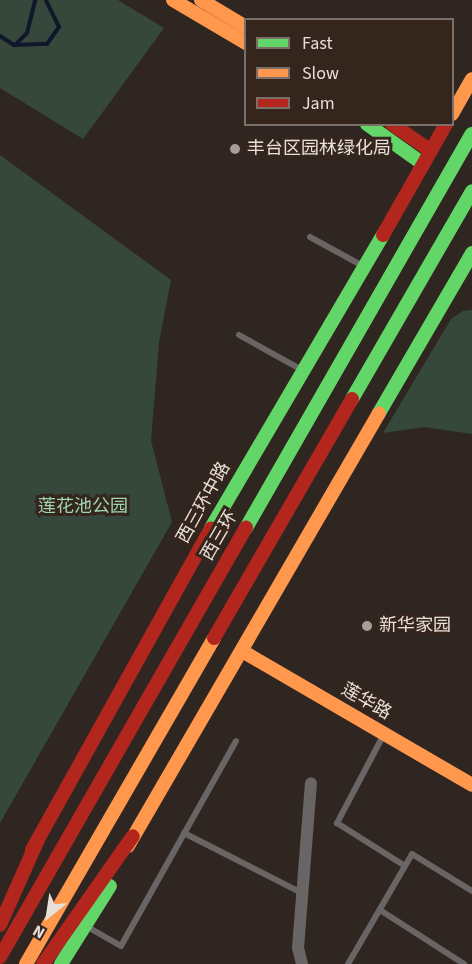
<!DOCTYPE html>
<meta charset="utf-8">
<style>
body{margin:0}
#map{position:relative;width:472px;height:964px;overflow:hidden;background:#2f2622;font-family:"Source Sans 3","Noto Sans SC",sans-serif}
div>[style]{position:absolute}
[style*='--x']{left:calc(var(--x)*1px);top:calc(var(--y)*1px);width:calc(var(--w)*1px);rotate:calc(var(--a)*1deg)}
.green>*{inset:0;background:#35483b}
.stream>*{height:4px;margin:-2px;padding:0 2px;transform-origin:2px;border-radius:2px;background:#10172a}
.lane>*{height:6px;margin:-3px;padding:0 3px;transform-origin:3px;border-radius:3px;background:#6a6565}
.street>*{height:12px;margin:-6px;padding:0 6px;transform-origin:6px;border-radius:6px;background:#6a6565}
.fast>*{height:14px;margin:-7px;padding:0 7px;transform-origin:7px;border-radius:7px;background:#63d668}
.slow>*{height:14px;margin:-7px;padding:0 7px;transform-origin:7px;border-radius:7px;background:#ff974d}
.jam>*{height:14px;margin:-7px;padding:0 7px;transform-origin:7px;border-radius:7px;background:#b3261e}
.dots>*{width:16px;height:16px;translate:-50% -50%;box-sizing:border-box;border:3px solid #34251d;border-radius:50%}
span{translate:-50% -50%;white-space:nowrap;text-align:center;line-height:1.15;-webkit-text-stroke:6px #34251d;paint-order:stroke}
.poi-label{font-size:18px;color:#e9dfd9}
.left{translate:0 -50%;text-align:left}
.street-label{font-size:18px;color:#e9dfd9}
.park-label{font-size:18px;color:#9dd4b2}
.legend{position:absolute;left:244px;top:18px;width:210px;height:108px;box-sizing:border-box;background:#34251d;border:2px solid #7c6f68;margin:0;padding:8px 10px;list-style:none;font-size:18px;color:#e9dfd9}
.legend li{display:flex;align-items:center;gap:12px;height:30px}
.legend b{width:30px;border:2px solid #7c6f68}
.north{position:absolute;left:18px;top:886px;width:60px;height:60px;-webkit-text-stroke:4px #34251d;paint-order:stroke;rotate:210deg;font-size:16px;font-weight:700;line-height:24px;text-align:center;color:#e9dfd9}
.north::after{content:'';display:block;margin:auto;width:21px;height:27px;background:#e9dfd9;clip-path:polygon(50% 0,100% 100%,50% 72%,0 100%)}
</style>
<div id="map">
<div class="green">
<i style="clip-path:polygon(0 0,118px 0,164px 28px,83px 139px,0 88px)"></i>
<i style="clip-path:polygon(0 155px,171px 280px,159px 342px,151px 441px,172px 522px,0 823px)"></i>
<i style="clip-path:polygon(472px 310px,472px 434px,425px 427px,383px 433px,451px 319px,463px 311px)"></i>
</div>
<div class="stream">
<i style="--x:0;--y:36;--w:17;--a:33"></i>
<i style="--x:14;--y:45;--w:33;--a:-2"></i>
<i style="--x:47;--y:44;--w:21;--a:-55"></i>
<i style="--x:59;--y:27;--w:30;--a:-116"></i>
<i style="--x:15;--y:45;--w:17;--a:-45"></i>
<i style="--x:27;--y:33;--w:34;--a:-76"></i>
</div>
<div class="lane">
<i style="--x:310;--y:237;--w:60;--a:28.7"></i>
<i style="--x:239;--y:335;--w:74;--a:29"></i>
<i style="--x:384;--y:734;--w:101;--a:117.8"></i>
<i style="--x:337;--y:823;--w:80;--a:32.3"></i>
<i style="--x:184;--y:833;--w:132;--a:27"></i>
<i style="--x:380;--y:910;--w:100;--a:32.7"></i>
<i style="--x:86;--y:926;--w:40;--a:29.7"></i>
<i style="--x:121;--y:946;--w:235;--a:-60.7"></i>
<i style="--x:348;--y:964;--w:127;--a:-59.8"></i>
<i style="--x:412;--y:854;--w:70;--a:31.7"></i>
</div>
<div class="street">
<i style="--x:302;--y:964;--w:16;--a:-104"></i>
<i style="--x:298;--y:948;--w:165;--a:-85.5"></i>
</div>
<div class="fast">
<i style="--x:367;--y:124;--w:69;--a:35.5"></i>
<i style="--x:352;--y:399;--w:240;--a:-60"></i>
<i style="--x:379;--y:413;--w:185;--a:-59.8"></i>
<i style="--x:211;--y:528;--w:340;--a:-59.6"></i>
<i style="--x:246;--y:528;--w:454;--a:-60.2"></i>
<i style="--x:61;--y:964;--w:92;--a:-57.9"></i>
</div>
<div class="slow">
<i style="--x:173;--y:0;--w:85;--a:30.5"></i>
<i style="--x:201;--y:0;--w:52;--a:31"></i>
<i style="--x:452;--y:114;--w:40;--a:-60.3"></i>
<i style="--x:242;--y:651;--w:266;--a:30.2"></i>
<i style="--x:128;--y:846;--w:500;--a:-59.9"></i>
<i style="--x:26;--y:964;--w:376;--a:-60"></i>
</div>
<div class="jam">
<i style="--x:392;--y:124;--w:47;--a:34.7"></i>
<i style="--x:383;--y:235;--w:128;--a:-60.4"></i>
<i style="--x:214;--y:638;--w:276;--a:-60"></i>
<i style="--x:32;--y:850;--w:368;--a:-60.9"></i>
<i style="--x:0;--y:925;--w:91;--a:-66"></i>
<i style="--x:0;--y:957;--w:495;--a:-60.2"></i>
<i style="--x:43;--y:964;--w:156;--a:-54.9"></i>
</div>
<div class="dots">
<i style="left:235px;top:149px;background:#a89e99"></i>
<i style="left:367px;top:626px;background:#a89e99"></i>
</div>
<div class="poi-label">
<span class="left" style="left:247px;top:149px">丰台区园林绿化局</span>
<span class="left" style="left:379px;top:626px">新华家园</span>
</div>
<div class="street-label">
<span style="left:204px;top:503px;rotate:-61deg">西三环中路</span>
<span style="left:220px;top:536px;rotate:-60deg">西三环</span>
<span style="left:366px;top:702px;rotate:30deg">莲华路</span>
</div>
<div class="park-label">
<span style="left:83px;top:507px">莲花池公园</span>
</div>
<ul class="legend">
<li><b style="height:8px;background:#63d668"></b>Fast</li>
<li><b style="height:8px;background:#ff974d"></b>Slow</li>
<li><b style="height:8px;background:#b3261e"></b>Jam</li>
</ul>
<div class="north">N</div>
</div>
